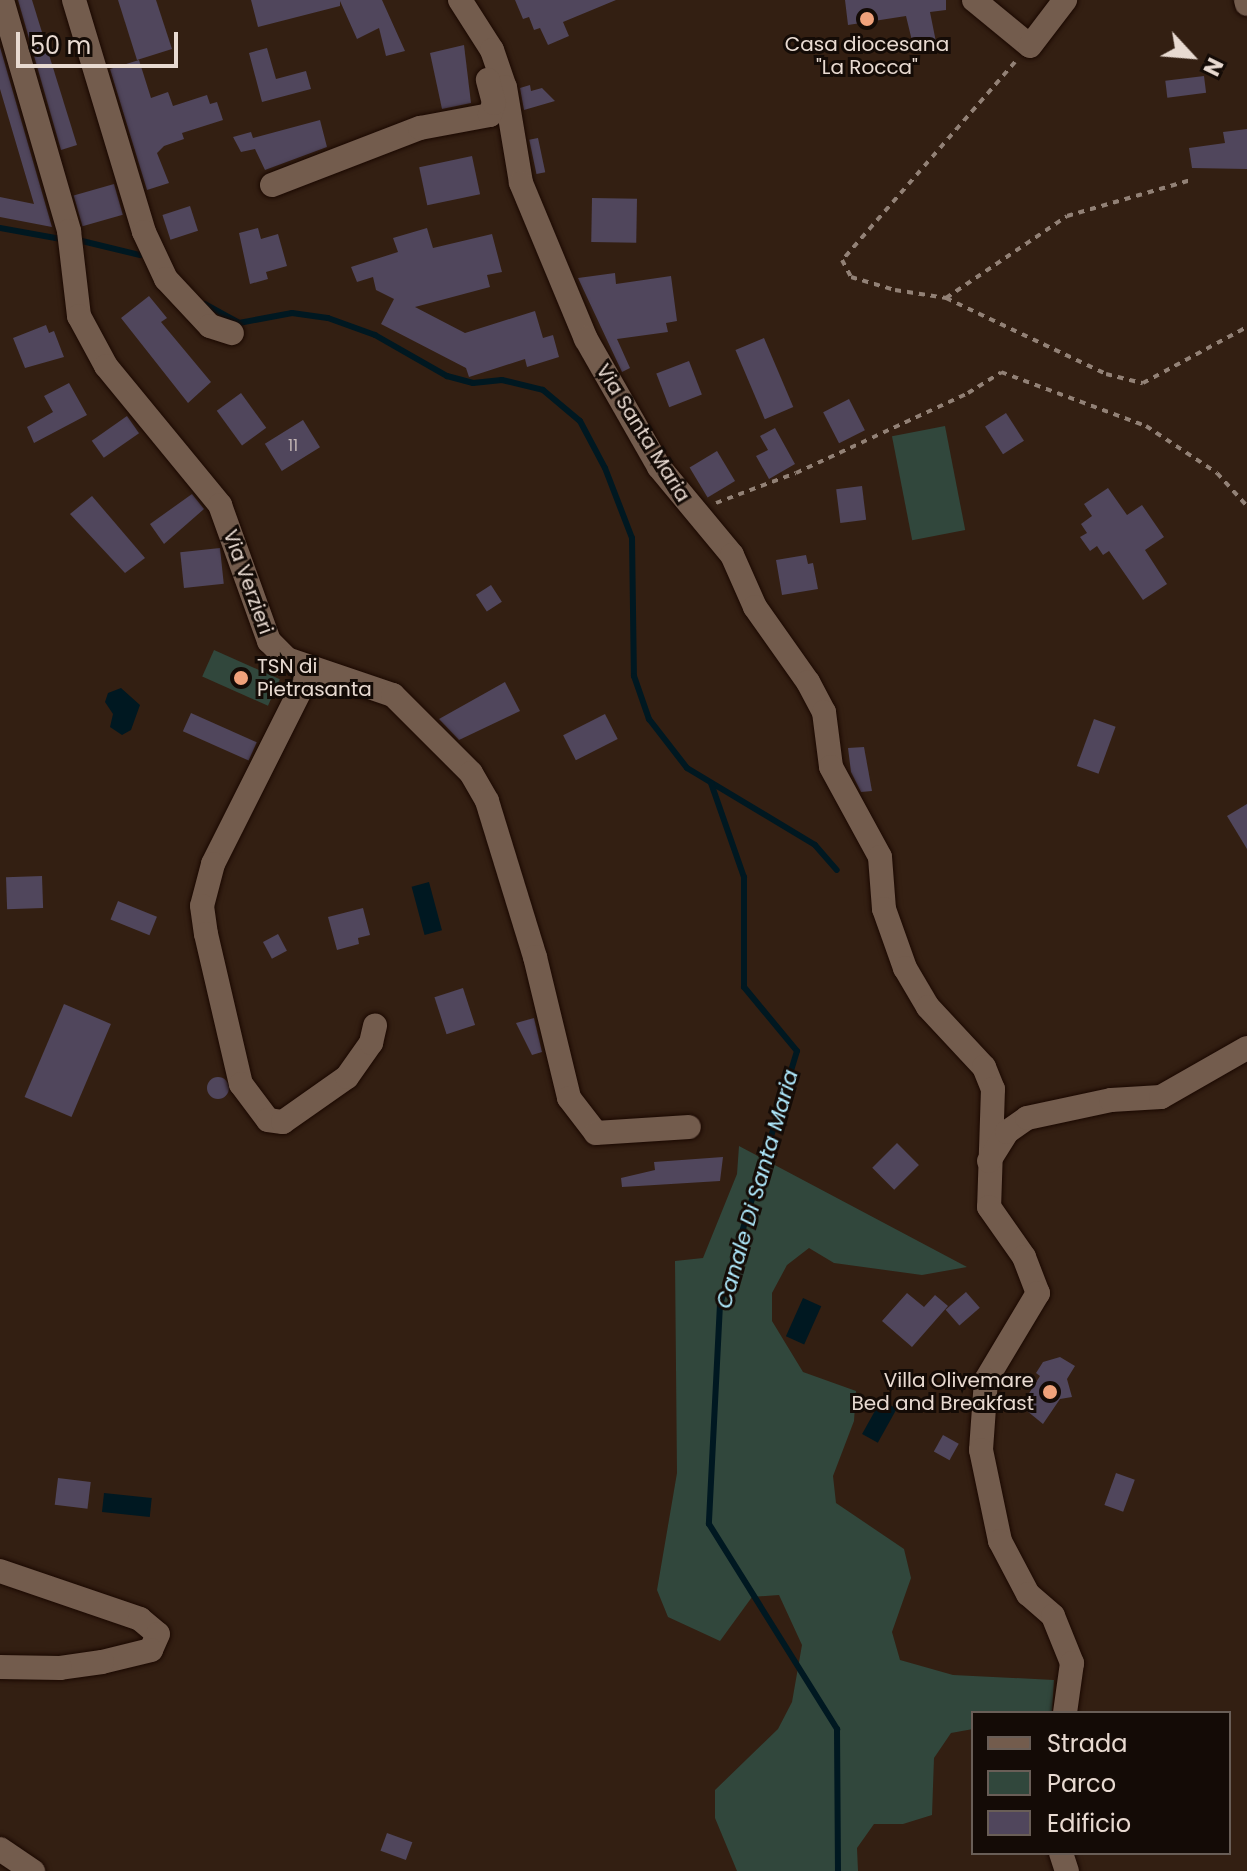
<!DOCTYPE html>
<style>
body{margin:0}
#map{position:relative;width:1247px;height:1871px;overflow:hidden;background:#331f12;font-family:Poppins,sans-serif}
div>[style]{position:absolute}
[style*='--x']{left:calc(var(--x)*1px);top:calc(var(--y)*1px);width:calc(var(--w)*1px);rotate:calc(var(--a)*1deg)}
.green>*{inset:0;background:#31473c;transform-origin:0 0}
.water>*{inset:0;background:#001821;transform-origin:0 0}
.stream>*{height:6px;margin:-3px;padding:0 3px;transform-origin:3px;border-radius:3px;background:#001821}
.building>*{inset:0;background:#50465c;transform-origin:0 0}
.round{border-radius:50%}
.path>*{height:4px;margin-top:-2px;transform-origin:0;background:repeating-linear-gradient(90deg,#928176 0 6px,transparent 0 12px)}
.roads{filter:drop-shadow(0 0 2px #1a0801) drop-shadow(0 0 2px #1a0801)}
.minor>*{height:24px;margin:-12px;padding:0 12px;transform-origin:12px;border-radius:12px;background:#735c4d}
.dots>*{width:22px;height:22px;translate:-50% -50%;box-sizing:border-box;border:4px solid #140b06;border-radius:50%}
span{translate:-50% -50%;white-space:nowrap;text-align:center;line-height:1.15;-webkit-text-stroke:6px #140b06;paint-order:stroke}
.number-label{font-size:16px;color:#c2b5b4}
.number-label span{-webkit-text-stroke-width:0}
.poi-label{font-size:20px;color:#e8dad1}
.left{translate:0 -50%;text-align:left}
.right{translate:-100% -50%;text-align:right}
.street-label{font-size:20px;color:#e8dad1}
.water-label{font-size:22px;color:#aee8fc;font-style:italic}
.legend{position:absolute;left:971px;top:1711px;width:260px;height:144px;box-sizing:border-box;background:#140b06;border:2px solid #695e57;margin:0;padding:10px 14px;list-style:none;font-size:24px;color:#e8dad1}
.legend li{display:flex;align-items:center;gap:16px;height:40px}
.legend b{width:40px;border:2px solid #695e57}
.north{position:absolute;left:1151px;top:16px;width:80px;height:80px;-webkit-text-stroke:6px #140b06;paint-order:stroke;rotate:116deg;font-size:22px;font-weight:700;line-height:32px;text-align:center;color:#e8dad1}
.north::after{content:'';display:block;margin:auto;width:28px;height:36px;background:#e8dad1;clip-path:polygon(50% 0,100% 100%,50% 72%,0 100%)}
.scale{position:absolute;left:16px;top:32px;width:162px;height:36px;box-sizing:border-box;border:4px solid #e8dad1;border-top:0;padding-left:10px;font-size:24px;line-height:28px;white-space:nowrap;color:#e8dad1;-webkit-text-stroke:6px #140b06;paint-order:stroke}
</style>
<div id="map">
<div class="green">
<i style="left:945px;top:426px;width:106px;height:54px;rotate:79deg"></i>
<i style="left:214px;top:650px;width:72px;height:29px;rotate:24deg"></i>
<i style="clip-path:polygon(739px 1146px,967px 1267px,922px 1275px,834px 1263px,809px 1248px,787px 1265px,772px 1293px,772px 1321px,803px 1372px,856px 1391px,854px 1421px,833px 1476px,836px 1503px,904px 1549px,911px 1578px,892px 1632px,900px 1660px,953px 1675px,1054px 1680px,1052px 1713px,973px 1713px,973px 1729px,951px 1733px,934px 1758px,932px 1815px,903px 1824px,874px 1824px,857px 1848px,858px 1871px,737px 1871px,715px 1818px,715px 1790px,778px 1729px,792px 1702px,802px 1645px,779px 1595px,752px 1597px,720px 1641px,668px 1617px,657px 1590px,677px 1473px,675px 1261px,703px 1258px,737px 1174px)"></i>
</div>
<div class="water">
<i style="clip-path:polygon(121px 688px,140px 705px,131px 730px,122px 735px,110px 727px,113px 714px,105px 702px,108px 693px)"></i>
<i style="left:429px;top:882px;width:50px;height:18px;rotate:75deg"></i>
<i style="left:803px;top:1298px;width:20px;height:42px;rotate:24deg"></i>
<i style="left:881px;top:1400px;width:18px;height:39px;rotate:29deg"></i>
<i style="left:104px;top:1493px;width:48px;height:19px;rotate:6deg"></i>
</div>
<div class="stream">
<i style="--x:0;--y:228;--w:62;--a:10.2"></i>
<i style="--x:82;--y:241;--w:60;--a:13.6"></i>
<i style="--x:205;--y:304;--w:39;--a:29"></i>
<i style="--x:239;--y:323;--w:54;--a:-10.7"></i>
<i style="--x:292;--y:313;--w:36;--a:8"></i>
<i style="--x:328;--y:318;--w:50;--a:19.9"></i>
<i style="--x:375;--y:335;--w:83;--a:29.7"></i>
<i style="--x:447;--y:376;--w:27;--a:15"></i>
<i style="--x:473;--y:383;--w:29;--a:-6"></i>
<i style="--x:502;--y:380;--w:42;--a:13.7"></i>
<i style="--x:543;--y:390;--w:48;--a:40"></i>
<i style="--x:580;--y:421;--w:53;--a:62"></i>
<i style="--x:605;--y:468;--w:75;--a:68.9"></i>
<i style="--x:632;--y:538;--w:138;--a:89.2"></i>
<i style="--x:634;--y:676;--w:46;--a:70.8"></i>
<i style="--x:649;--y:719;--w:62;--a:52.2"></i>
<i style="--x:687;--y:768;--w:149;--a:31"></i>
<i style="--x:815;--y:845;--w:33;--a:49"></i>
<i style="--x:711;--y:783;--w:100;--a:70.7"></i>
<i style="--x:744;--y:877;--w:110;--a:90"></i>
<i style="--x:744;--y:987;--w:83;--a:50.4"></i>
<i style="--x:797;--y:1051;--w:264;--a:106.9"></i>
<i style="--x:720;--y:1304;--w:220;--a:92.9"></i>
<i style="--x:709;--y:1524;--w:242;--a:58"></i>
<i style="--x:837;--y:1729;--w:142;--a:89.6"></i>
</div>
<div class="building">
<i style="clip-path:polygon(18px 0,32px 0,77px 145px,61px 150px)"></i>
<i style="clip-path:polygon(118px 0,156px 0,172px 49px,137px 60px)"></i>
<i style="clip-path:polygon(251px 0,382px 0,405px 51px,386px 56px,379px 28px,357px 39px,340px 1px,340px 6px,258px 27px)"></i>
<i style="clip-path:polygon(515px 0,616px 0,563px 22px,569px 36px,548px 45px,540px 28px,534px 30px,529px 17px,523px 19px)"></i>
<i style="clip-path:polygon(845px 0,946px 0,946px 10px,930px 12px,936px 42px,913px 45px,906px 16px,848px 25px)"></i>
<i style="clip-path:polygon(464px 45px,471px 103px,442px 109px,430px 53px)"></i>
<i style="clip-path:polygon(0 47px,52px 227px,0 217px,0 197px,34px 204px,0 89px)"></i>
<i style="clip-path:polygon(267px 48px,276px 79px,306px 71px,311px 89px,262px 102px,249px 53px)"></i>
<i style="clip-path:polygon(139px 60px,151px 98px,168px 92px,173px 106px,207px 95px,210px 104px,217px 102px,223px 120px,182px 133px,184px 139px,164px 146px,157px 153px,169px 183px,147px 190px,110px 69px)"></i>
<i style="left:1204px;top:76px;width:17px;height:39px;rotate:83deg"></i>
<i style="clip-path:polygon(530px 85px,531px 91px,542px 88px,555px 101px,524px 110px,520px 88px)"></i>
<i style="clip-path:polygon(320px 120px,327px 147px,265px 170px,255px 149px,241px 152px,233px 137px,251px 132px,253px 138px)"></i>
<i style="clip-path:polygon(1247px 129px,1247px 169px,1192px 168px,1189px 148px,1225px 143px,1223px 132px)"></i>
<i style="left:538px;top:138px;width:35px;height:9px;rotate:78deg"></i>
<i style="left:472px;top:156px;width:39px;height:54px;rotate:78deg"></i>
<i style="left:114px;top:184px;width:32px;height:42px;rotate:74deg"></i>
<i style="left:592px;top:198px;width:45px;height:44px;rotate:1deg"></i>
<i style="left:190px;top:206px;width:26px;height:29px;rotate:72deg"></i>
<i style="clip-path:polygon(258px 228px,261px 239px,278px 234px,287px 266px,266px 272px,268px 279px,250px 284px,239px 233px)"></i>
<i style="clip-path:polygon(427px 228px,433px 248px,492px 234px,502px 272px,487px 275px,490px 287px,415px 307px,465px 333px,535px 311px,543px 338px,553px 335px,559px 357px,527px 367px,525px 359px,469px 377px,466px 368px,381px 324px,394px 299px,376px 290px,373px 277px,357px 282px,351px 267px,398px 252px,393px 238px)"></i>
<i style="clip-path:polygon(615px 273px,616px 284px,671px 276px,677px 321px,666px 323px,668px 332px,617px 339px,630px 368px,622px 372px,578px 278px)"></i>
<i style="clip-path:polygon(149px 296px,167px 318px,161px 322px,211px 382px,188px 403px,121px 318px)"></i>
<i style="clip-path:polygon(46px 325px,49px 333px,54px 331px,64px 357px,25px 368px,13px 338px)"></i>
<i style="left:764px;top:338px;width:75px;height:31px;rotate:67deg"></i>
<i style="left:689px;top:361px;width:36px;height:35px;rotate:69deg"></i>
<i style="clip-path:polygon(69px 383px,87px 415px,34px 443px,27px 427px,53px 412px,44px 396px)"></i>
<i style="left:241px;top:393px;width:43px;height:30px;rotate:54deg"></i>
<i style="left:849px;top:399px;width:35px;height:29px;rotate:63deg"></i>
<i style="left:1006px;top:413px;width:33px;height:25px;rotate:57deg"></i>
<i style="left:127px;top:416px;width:21px;height:43px;rotate:55deg"></i>
<i style="left:303px;top:420px;width:32px;height:45px;rotate:58deg"></i>
<i style="clip-path:polygon(775px 428px,795px 464px,769px 479px,756px 456px,768px 450px,760px 436px)"></i>
<i style="left:717px;top:451px;width:35px;height:32px;rotate:59deg"></i>
<i style="left:862px;top:486px;width:34px;height:26px;rotate:83deg"></i>
<i style="clip-path:polygon(1108px 488px,1127px 515px,1142px 505px,1164px 537px,1145px 550px,1167px 584px,1143px 600px,1109px 551px,1103px 555px,1097px 546px,1090px 551px,1080px 537px,1087px 533px,1081px 524px,1092px 516px,1084px 504px)"></i>
<i style="clip-path:polygon(192px 494px,204px 509px,164px 544px,150px 524px)"></i>
<i style="clip-path:polygon(92px 496px,145px 558px,125px 573px,70px 514px)"></i>
<i style="left:220px;top:548px;width:36px;height:40px;rotate:84deg"></i>
<i style="clip-path:polygon(806px 555px,808px 564px,813px 563px,818px 589px,782px 595px,776px 560px)"></i>
<i style="left:491px;top:585px;width:20px;height:18px;rotate:57deg"></i>
<i style="clip-path:polygon(505px 682px,520px 711px,459px 740px,439px 719px)"></i>
<i style="left:191px;top:713px;width:72px;height:20px;rotate:24deg"></i>
<i style="left:605px;top:714px;width:28px;height:47px;rotate:63deg"></i>
<i style="left:1094px;top:719px;width:23px;height:50px;rotate:20deg"></i>
<i style="clip-path:polygon(864px 747px,872px 791px,861px 792px,851px 772px,848px 748px)"></i>
<i style="clip-path:polygon(1247px 804px,1247px 849px,1227px 816px)"></i>
<i style="left:42px;top:876px;width:32px;height:36px;rotate:88deg"></i>
<i style="left:118px;top:901px;width:42px;height:20px;rotate:22deg"></i>
<i style="clip-path:polygon(363px 908px,370px 935px,358px 938px,359px 944px,337px 950px,328px 917px)"></i>
<i style="left:278px;top:934px;width:19px;height:17px;rotate:62deg"></i>
<i style="left:463px;top:988px;width:39px;height:30px;rotate:72deg"></i>
<i style="left:64px;top:1004px;width:51px;height:101px;rotate:23deg"></i>
<i style="clip-path:polygon(534px 1018px,542px 1052px,532px 1055px,516px 1023px)"></i>
<i class="round" style="left:207px;top:1077px;width:22px;height:22px"></i>
<i style="left:897px;top:1143px;width:31px;height:35px;rotate:45deg"></i>
<i style="clip-path:polygon(723px 1157px,720px 1181px,622px 1187px,621px 1178px,655px 1170px,654px 1162px)"></i>
<i style="left:966px;top:1292px;width:21px;height:27px;rotate:49deg"></i>
<i style="clip-path:polygon(907px 1293px,924px 1307px,935px 1295px,948px 1306px,912px 1347px,882px 1321px)"></i>
<i style="clip-path:polygon(1060px 1357px,1075px 1366px,1067px 1379px,1072px 1397px,1060px 1399px,1043px 1424px,1021px 1406px,1040px 1376px,1036px 1373px,1043px 1362px)"></i>
<i style="left:943px;top:1435px;width:18px;height:19px;rotate:29deg"></i>
<i style="left:1116px;top:1473px;width:20px;height:34px;rotate:20deg"></i>
<i style="left:58px;top:1478px;width:33px;height:27px;rotate:7deg"></i>
<i style="left:387px;top:1833px;width:27px;height:19px;rotate:20deg"></i>
</div>
<div class="path">
<i style="--x:1015;--y:62;--w:263;--a:131.1"></i>
<i style="--x:842;--y:260;--w:19;--a:62"></i>
<i style="--x:851;--y:277;--w:46;--a:16.5"></i>
<i style="--x:895;--y:290;--w:52;--a:8.9"></i>
<i style="--x:946;--y:298;--w:177;--a:25.4"></i>
<i style="--x:1106;--y:374;--w:38;--a:14"></i>
<i style="--x:1143;--y:383;--w:118;--a:-28.3"></i>
<i style="--x:946;--y:298;--w:146;--a:-34.1"></i>
<i style="--x:1067;--y:216;--w:129;--a:-16.2"></i>
<i style="--x:716;--y:503;--w:85;--a:-20.6"></i>
<i style="--x:796;--y:473;--w:190;--a:-24.9"></i>
<i style="--x:968;--y:393;--w:39;--a:-32"></i>
<i style="--x:1001;--y:372;--w:155;--a:20.4"></i>
<i style="--x:1146;--y:426;--w:85;--a:33.5"></i>
<i style="--x:1217;--y:473;--w:45;--a:47.7"></i>
</div>
<div class="roads">
<div class="minor">
<i style="--x:2;--y:0;--w:241;--a:73.8"></i>
<i style="--x:69;--y:231;--w:86;--a:83.3"></i>
<i style="--x:79;--y:316;--w:57;--a:61.6"></i>
<i style="--x:106;--y:366;--w:180;--a:50.6"></i>
<i style="--x:220;--y:505;--w:145;--a:70.2"></i>
<i style="--x:269;--y:641;--w:25;--a:45"></i>
<i style="--x:287;--y:659;--w:112;--a:18.8"></i>
<i style="--x:393;--y:695;--w:110;--a:45"></i>
<i style="--x:471;--y:773;--w:32;--a:60"></i>
<i style="--x:487;--y:801;--w:163;--a:72.9"></i>
<i style="--x:535;--y:957;--w:145;--a:76.4"></i>
<i style="--x:569;--y:1098;--w:44;--a:52.4"></i>
<i style="--x:596;--y:1133;--w:93;--a:-3.7"></i>
<i style="--x:74;--y:0;--w:242;--a:73.2"></i>
<i style="--x:144;--y:232;--w:52;--a:64.9"></i>
<i style="--x:166;--y:279;--w:64;--a:46.9"></i>
<i style="--x:210;--y:326;--w:23;--a:18"></i>
<i style="--x:460;--y:0;--w:59;--a:57.4"></i>
<i style="--x:492;--y:50;--w:39;--a:71"></i>
<i style="--x:505;--y:87;--w:97;--a:80.5"></i>
<i style="--x:521;--y:183;--w:169;--a:67.4"></i>
<i style="--x:586;--y:339;--w:147;--a:60.3"></i>
<i style="--x:659;--y:467;--w:114;--a:50.3"></i>
<i style="--x:732;--y:555;--w:57;--a:66.1"></i>
<i style="--x:755;--y:607;--w:92;--a:54.8"></i>
<i style="--x:808;--y:682;--w:34;--a:62"></i>
<i style="--x:824;--y:712;--w:55;--a:82.7"></i>
<i style="--x:831;--y:767;--w:102;--a:61.4"></i>
<i style="--x:880;--y:857;--w:52;--a:85.6"></i>
<i style="--x:884;--y:909;--w:63;--a:70.4"></i>
<i style="--x:905;--y:968;--w:45;--a:59.5"></i>
<i style="--x:928;--y:1007;--w:82;--a:47"></i>
<i style="--x:984;--y:1067;--w:24;--a:68"></i>
<i style="--x:993;--y:1089;--w:118;--a:91.9"></i>
<i style="--x:989;--y:1207;--w:61;--a:55"></i>
<i style="--x:1024;--y:1257;--w:39;--a:69"></i>
<i style="--x:1038;--y:1293;--w:101;--a:120.9"></i>
<i style="--x:986;--y:1380;--w:70;--a:94.1"></i>
<i style="--x:981;--y:1450;--w:93;--a:78.2"></i>
<i style="--x:1000;--y:1541;--w:60;--a:62.2"></i>
<i style="--x:1028;--y:1594;--w:33;--a:41"></i>
<i style="--x:1053;--y:1616;--w:51;--a:68"></i>
<i style="--x:1072;--y:1663;--w:50;--a:98"></i>
<i style="--x:974;--y:0;--w:72;--a:39.4"></i>
<i style="--x:1030;--y:46;--w:58;--a:-52.7"></i>
<i style="--x:1246;--y:0;--w:4;--a:76"></i>
<i style="--x:272;--y:185;--w:159;--a:-21.1"></i>
<i style="--x:420;--y:128;--w:71;--a:-10.5"></i>
<i style="--x:490;--y:115;--w:13;--a:-72"></i>
<i style="--x:494;--y:103;--w:24;--a:-105"></i>
<i style="--x:311;--y:669;--w:218;--a:116.7"></i>
<i style="--x:213;--y:864;--w:43;--a:104.7"></i>
<i style="--x:202;--y:906;--w:28;--a:82"></i>
<i style="--x:206;--y:934;--w:154;--a:76.9"></i>
<i style="--x:241;--y:1084;--w:45;--a:53.1"></i>
<i style="--x:268;--y:1120;--w:15;--a:8"></i>
<i style="--x:283;--y:1122;--w:78;--a:-35.1"></i>
<i style="--x:347;--y:1077;--w:42;--a:-54.8"></i>
<i style="--x:371;--y:1043;--w:18;--a:-77"></i>
<i style="--x:989;--y:1161;--w:34;--a:-58"></i>
<i style="--x:1007;--y:1132;--w:24;--a:-35"></i>
<i style="--x:1027;--y:1118;--w:86;--a:-12.1"></i>
<i style="--x:1111;--y:1100;--w:50;--a:-3.4"></i>
<i style="--x:1161;--y:1097;--w:99;--a:-29.7"></i>
<i style="--x:0;--y:1571;--w:148;--a:18.9"></i>
<i style="--x:140;--y:1619;--w:23;--a:40"></i>
<i style="--x:158;--y:1634;--w:17;--a:114"></i>
<i style="--x:151;--y:1650;--w:50;--a:166.2"></i>
<i style="--x:102;--y:1662;--w:42;--a:171.9"></i>
<i style="--x:60;--y:1668;--w:60;--a:-179"></i>
<i style="--x:0;--y:1849;--w:40;--a:34"></i>
<i style="--x:1061;--y:1853;--w:19;--a:72"></i>
</div>
</div>
<div class="dots">
<i style="left:867px;top:19px;background:#f0a27b"></i>
<i style="left:241px;top:678px;background:#f0a27b"></i>
<i style="left:1050px;top:1392px;background:#f0a27b"></i>
</div>
<div class="number-label">
<span style="left:293px;top:446px">11</span>
</div>
<div class="poi-label">
<span style="left:867px;top:56px">Casa diocesana<br>"La Rocca"</span>
<span class="left" style="left:257px;top:678px">TSN di<br>Pietrasanta</span>
<span class="right" style="left:1034px;top:1392px">Villa Olivemare<br>Bed and Breakfast</span>
</div>
<div class="street-label">
<span style="left:643px;top:433px;rotate:58deg">Via Santa Maria</span>
<span style="left:248px;top:582px;rotate:70deg">Via Verzieri</span>
</div>
<div class="water-label">
<span style="left:757px;top:1189px;rotate:-74deg">Canale Di Santa Maria</span>
</div>
<ul class="legend">
<li><b style="height:10px;background:#735c4d"></b>Strada</li>
<li><b style="height:22px;background:#31473c"></b>Parco</li>
<li><b style="height:22px;background:#50465c"></b>Edificio</li>
</ul>
<div class="north">N</div>
<div class="scale">50 m</div>
</div>
